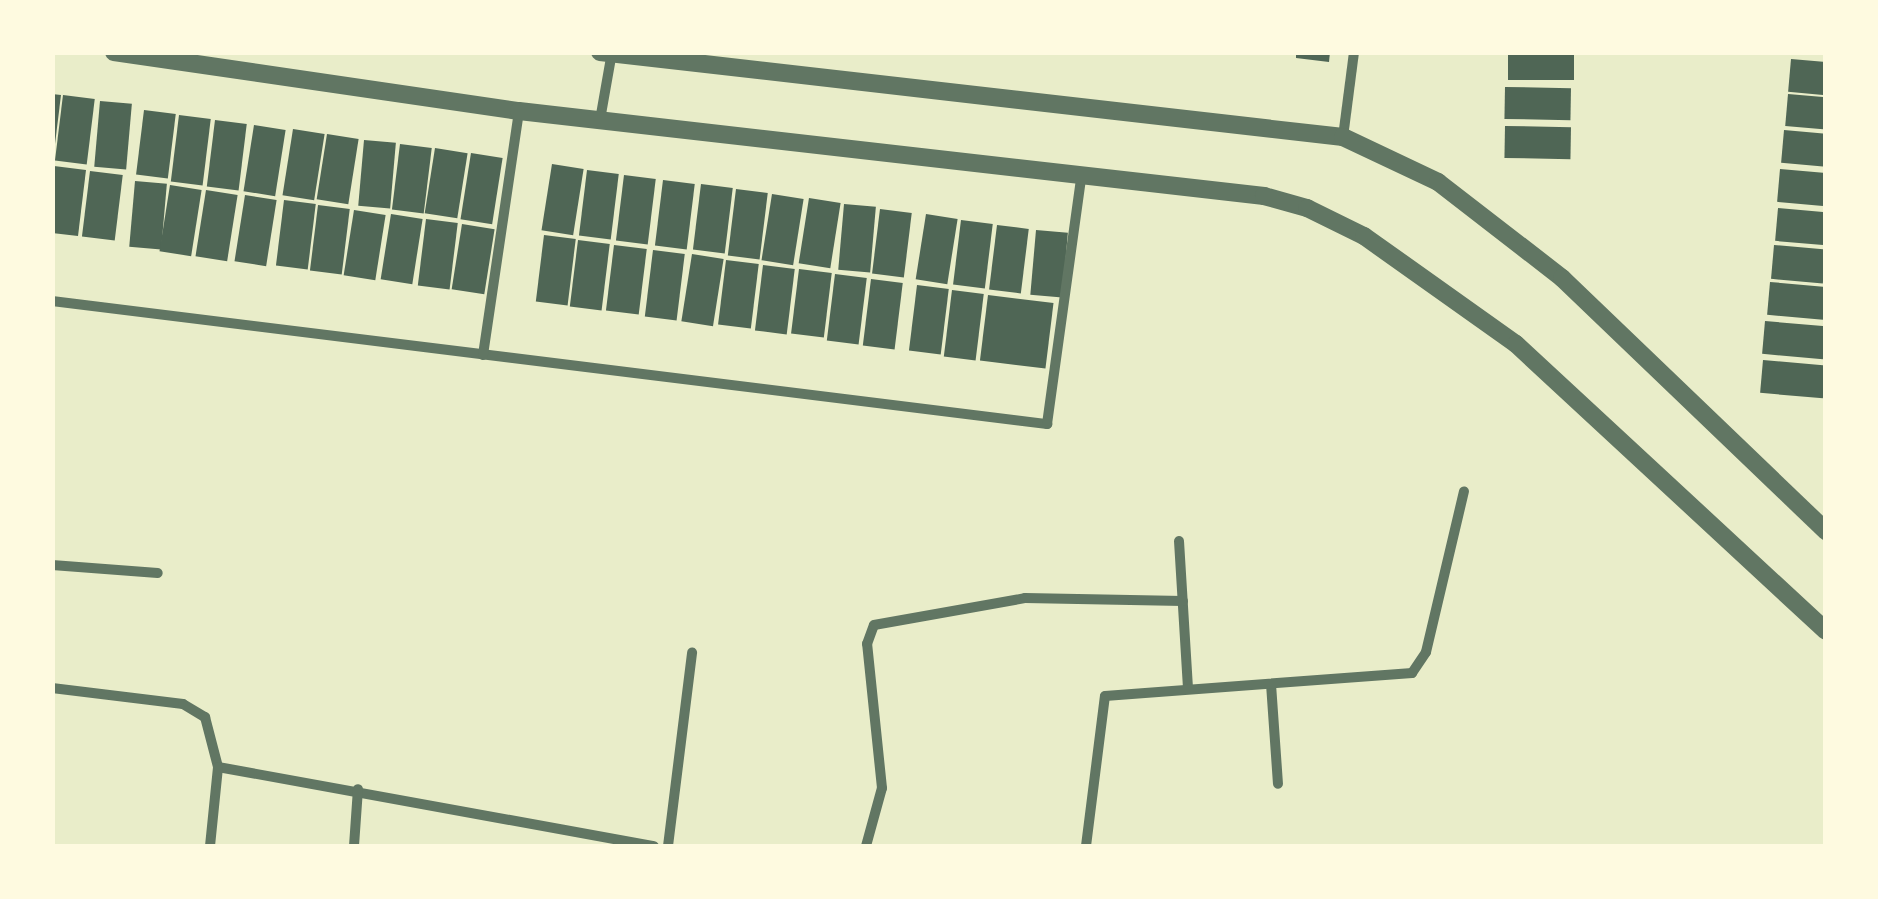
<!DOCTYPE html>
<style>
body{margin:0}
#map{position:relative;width:1878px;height:899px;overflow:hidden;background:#e9edc9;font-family:"IBM Plex Sans",sans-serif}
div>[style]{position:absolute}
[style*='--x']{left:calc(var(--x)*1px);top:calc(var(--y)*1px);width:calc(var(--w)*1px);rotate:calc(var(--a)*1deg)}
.building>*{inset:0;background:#4f6655;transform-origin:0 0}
.minor>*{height:10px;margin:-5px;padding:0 5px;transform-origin:5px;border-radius:5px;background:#617663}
.tertiary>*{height:18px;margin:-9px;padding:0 9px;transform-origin:9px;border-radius:9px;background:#617663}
span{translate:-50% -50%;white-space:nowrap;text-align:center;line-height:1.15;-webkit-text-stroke:8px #fefae0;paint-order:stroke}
.frame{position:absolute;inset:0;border:55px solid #fefae0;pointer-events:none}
</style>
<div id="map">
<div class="building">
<i style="clip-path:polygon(1296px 52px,1330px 52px,1329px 62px,1296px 58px)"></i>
<i style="left:1508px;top:52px;width:66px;height:28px"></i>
<i style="left:1791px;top:59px;width:35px;height:33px;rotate:5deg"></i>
<i style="left:1505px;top:87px;width:66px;height:32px;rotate:1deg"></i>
<i style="clip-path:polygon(52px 94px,61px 95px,55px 144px,52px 144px)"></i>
<i style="left:1788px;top:94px;width:38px;height:32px;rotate:5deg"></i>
<i style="left:63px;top:95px;width:32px;height:66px;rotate:7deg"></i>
<i style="left:100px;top:101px;width:32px;height:66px;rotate:5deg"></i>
<i style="left:144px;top:110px;width:32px;height:65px;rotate:7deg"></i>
<i style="left:179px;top:115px;width:32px;height:67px;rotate:7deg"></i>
<i style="left:215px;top:120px;width:32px;height:67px;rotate:7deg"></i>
<i style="left:254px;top:125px;width:32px;height:67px;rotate:9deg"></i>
<i style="left:1505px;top:126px;width:66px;height:32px;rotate:1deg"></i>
<i style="left:293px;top:129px;width:32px;height:67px;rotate:9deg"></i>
<i style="left:1784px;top:130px;width:42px;height:33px;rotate:5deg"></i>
<i style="left:327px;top:134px;width:32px;height:66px;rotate:9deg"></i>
<i style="left:364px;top:140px;width:32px;height:66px;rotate:5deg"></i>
<i style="left:400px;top:144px;width:32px;height:66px;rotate:7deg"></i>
<i style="left:435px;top:148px;width:33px;height:66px;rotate:9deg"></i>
<i style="left:471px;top:153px;width:32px;height:67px;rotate:9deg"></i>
<i style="left:552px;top:164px;width:32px;height:67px;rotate:9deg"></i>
<i style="clip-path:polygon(54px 166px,86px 170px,78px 236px,52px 233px)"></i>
<i style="left:1780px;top:169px;width:46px;height:33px;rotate:5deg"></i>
<i style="left:587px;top:170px;width:32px;height:66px;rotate:7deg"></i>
<i style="left:90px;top:171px;width:33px;height:66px;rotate:7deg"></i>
<i style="left:624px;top:175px;width:32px;height:66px;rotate:7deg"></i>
<i style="left:663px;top:180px;width:32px;height:66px;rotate:7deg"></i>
<i style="left:135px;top:181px;width:32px;height:66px;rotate:5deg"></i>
<i style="left:701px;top:184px;width:32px;height:66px;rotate:7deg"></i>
<i style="left:170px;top:185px;width:32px;height:67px;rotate:9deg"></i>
<i style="left:736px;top:189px;width:32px;height:67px;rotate:7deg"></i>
<i style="left:206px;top:190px;width:32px;height:67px;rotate:9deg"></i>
<i style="left:772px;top:194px;width:32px;height:67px;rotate:9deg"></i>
<i style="left:245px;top:195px;width:32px;height:67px;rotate:9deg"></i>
<i style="left:809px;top:198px;width:32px;height:66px;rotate:9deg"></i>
<i style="left:284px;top:200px;width:32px;height:66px;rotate:7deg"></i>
<i style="left:844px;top:204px;width:32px;height:66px;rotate:5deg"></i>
<i style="left:318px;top:205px;width:32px;height:66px;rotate:7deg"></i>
<i style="left:1778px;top:208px;width:48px;height:33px;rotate:5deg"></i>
<i style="left:880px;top:209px;width:32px;height:65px;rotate:7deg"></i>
<i style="left:354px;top:210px;width:32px;height:66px;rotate:9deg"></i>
<i style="left:391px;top:214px;width:32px;height:66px;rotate:9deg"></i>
<i style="left:926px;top:214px;width:32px;height:66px;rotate:9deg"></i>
<i style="left:426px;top:219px;width:32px;height:67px;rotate:7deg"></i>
<i style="left:961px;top:220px;width:32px;height:65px;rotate:7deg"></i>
<i style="left:462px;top:224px;width:33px;height:66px;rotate:9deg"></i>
<i style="left:997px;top:225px;width:32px;height:65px;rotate:7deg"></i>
<i style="left:1036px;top:230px;width:32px;height:65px;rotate:5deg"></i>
<i style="left:544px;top:235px;width:32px;height:67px;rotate:7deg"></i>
<i style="left:578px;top:240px;width:32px;height:67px;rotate:7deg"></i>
<i style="left:614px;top:245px;width:33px;height:66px;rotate:7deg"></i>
<i style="left:1774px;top:245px;width:52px;height:34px;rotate:5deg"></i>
<i style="left:653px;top:250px;width:32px;height:67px;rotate:7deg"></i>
<i style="left:692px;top:254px;width:32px;height:68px;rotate:9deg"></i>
<i style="left:726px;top:260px;width:33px;height:65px;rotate:7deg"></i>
<i style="left:763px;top:265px;width:32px;height:66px;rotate:7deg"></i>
<i style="left:799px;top:269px;width:33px;height:65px;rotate:7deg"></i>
<i style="left:835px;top:274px;width:32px;height:67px;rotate:7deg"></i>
<i style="left:871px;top:279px;width:32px;height:67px;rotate:7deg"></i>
<i style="left:1770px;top:282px;width:56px;height:33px;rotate:5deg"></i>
<i style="left:917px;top:285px;width:32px;height:66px;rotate:7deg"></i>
<i style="left:952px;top:290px;width:32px;height:67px;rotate:7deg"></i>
<i style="left:988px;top:295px;width:66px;height:66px;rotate:7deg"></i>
<i style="left:1765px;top:321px;width:61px;height:33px;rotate:5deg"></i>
<i style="left:1763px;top:360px;width:63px;height:33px;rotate:5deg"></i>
</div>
<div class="minor">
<i style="--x:600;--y:120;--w:69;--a:-80"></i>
<i style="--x:1343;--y:137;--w:86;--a:-82.6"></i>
<i style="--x:52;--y:301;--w:1003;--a:7.05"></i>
<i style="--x:1047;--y:424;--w:247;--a:-82.1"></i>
<i style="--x:483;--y:355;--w:247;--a:-81.6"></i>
<i style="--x:1179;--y:541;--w:146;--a:86.5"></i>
<i style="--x:52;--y:565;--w:106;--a:4.3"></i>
<i style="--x:1271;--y:684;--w:100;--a:86"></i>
<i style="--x:52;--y:688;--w:132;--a:7"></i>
<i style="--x:183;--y:704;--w:26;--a:31"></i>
<i style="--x:205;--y:717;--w:52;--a:75.4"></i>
<i style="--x:218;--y:767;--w:443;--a:10.3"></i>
<i style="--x:210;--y:846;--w:79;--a:-84.2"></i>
<i style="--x:354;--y:846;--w:57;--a:-86"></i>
<i style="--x:668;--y:846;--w:195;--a:-82.9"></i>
<i style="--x:866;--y:846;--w:60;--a:-74.6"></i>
<i style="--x:882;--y:788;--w:145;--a:-95.9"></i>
<i style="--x:867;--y:644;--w:20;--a:-70"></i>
<i style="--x:874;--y:625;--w:153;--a:-10.1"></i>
<i style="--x:1025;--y:598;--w:158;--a:1.1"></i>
<i style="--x:1086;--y:846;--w:151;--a:-82.8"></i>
<i style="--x:1105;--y:696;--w:308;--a:-4.3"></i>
<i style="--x:1412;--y:673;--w:25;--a:-56"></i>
<i style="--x:1426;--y:652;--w:165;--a:-76.7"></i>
</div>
<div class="tertiary">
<i style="--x:114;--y:52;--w:409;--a:8.3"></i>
<i style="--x:519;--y:111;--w:750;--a:6.51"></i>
<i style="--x:1264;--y:196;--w:45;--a:15.6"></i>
<i style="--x:1307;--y:208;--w:64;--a:26.2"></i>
<i style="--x:1364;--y:236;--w:186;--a:35.4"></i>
<i style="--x:1516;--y:344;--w:422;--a:42.8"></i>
<i style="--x:600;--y:52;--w:748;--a:6.53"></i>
<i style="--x:1343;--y:137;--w:105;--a:25.3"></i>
<i style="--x:1438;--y:182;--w:157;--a:37.7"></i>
<i style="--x:1562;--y:278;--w:366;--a:43.8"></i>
</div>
<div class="frame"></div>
</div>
